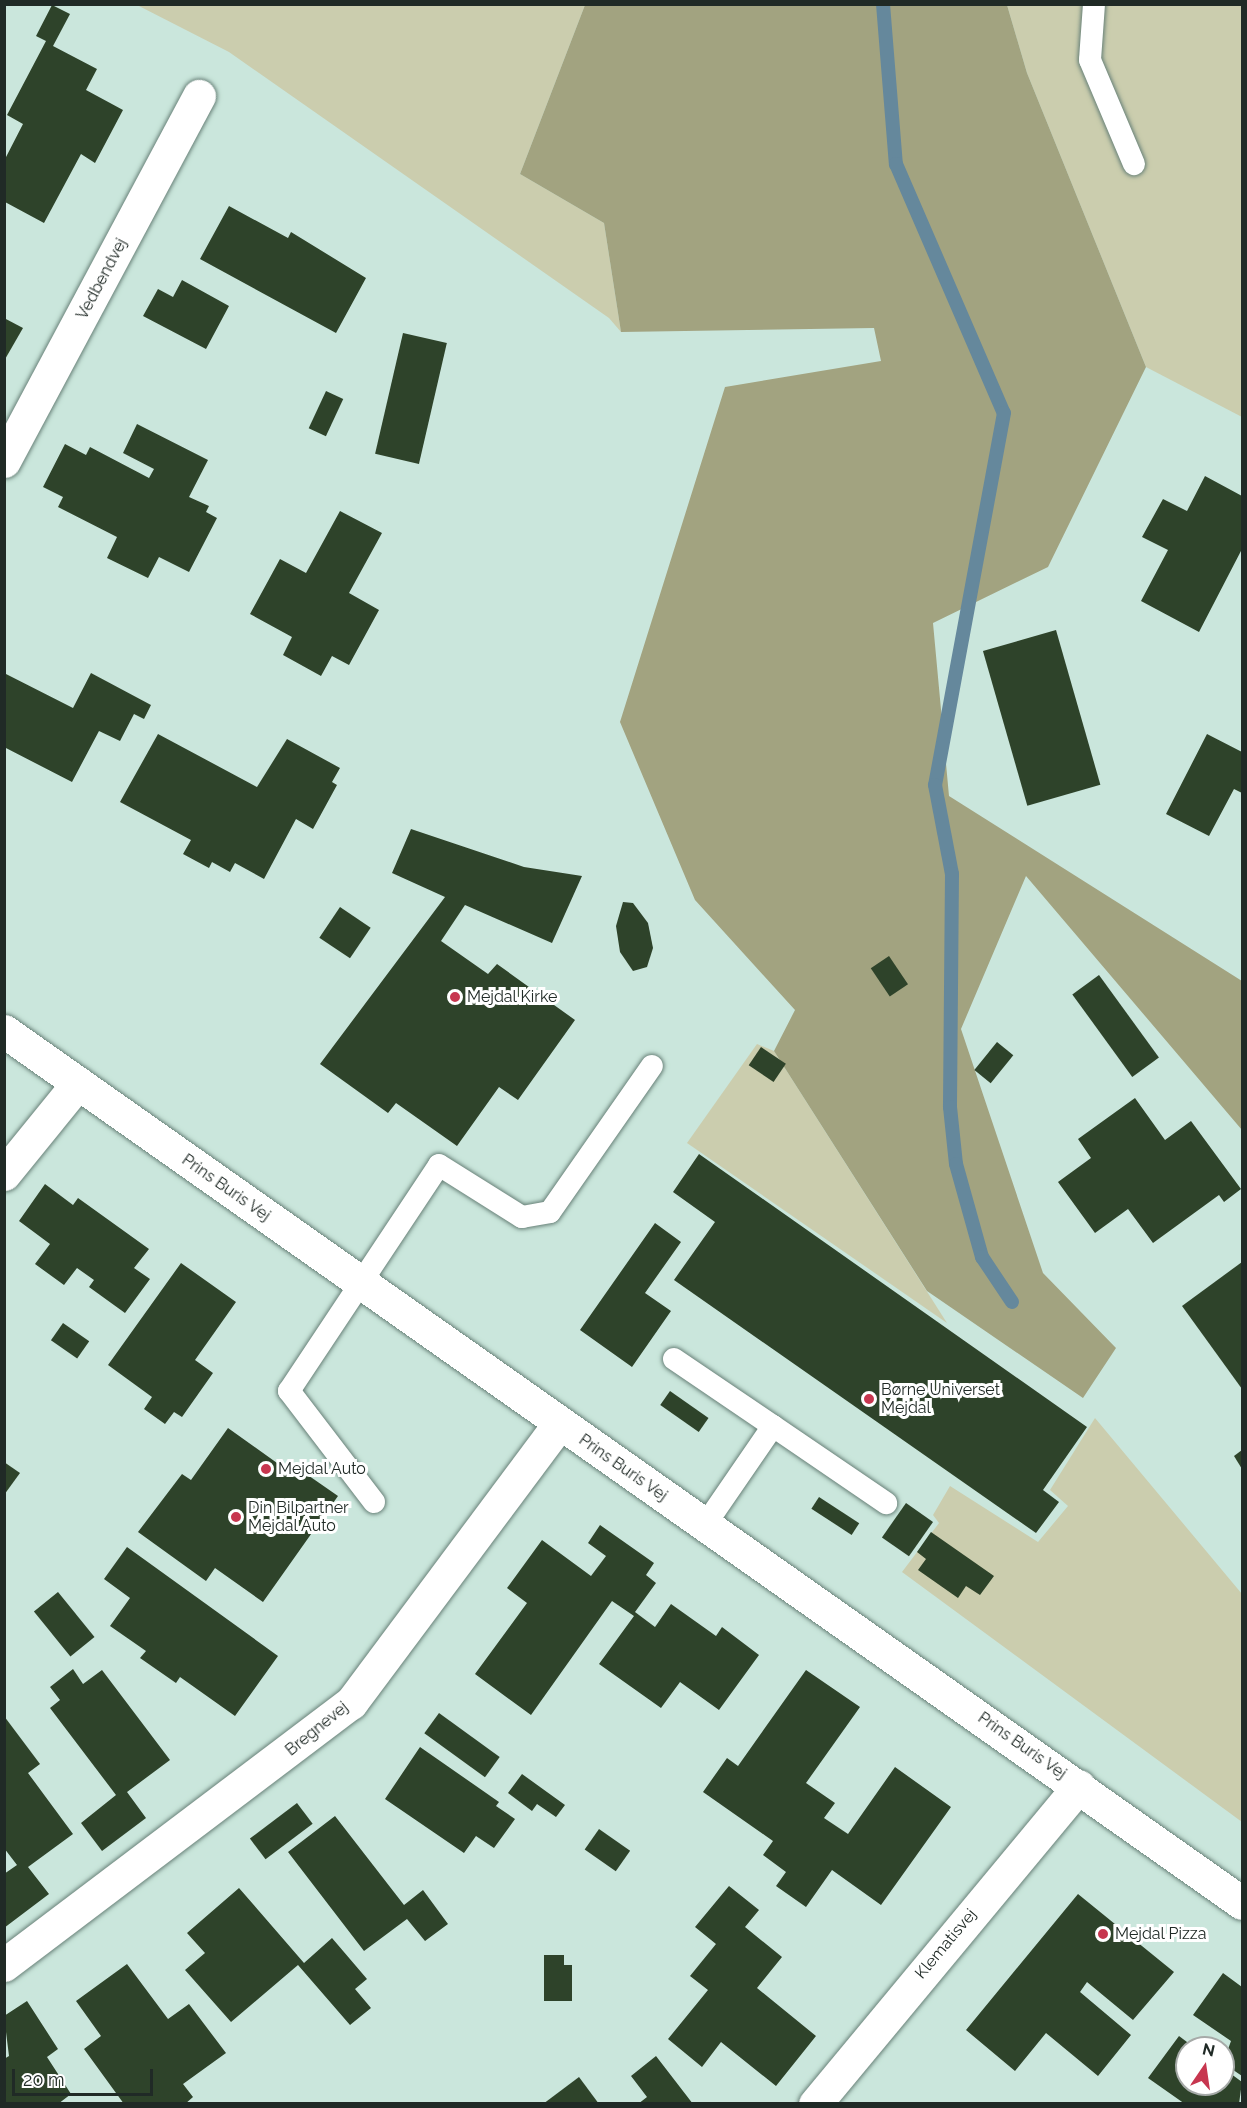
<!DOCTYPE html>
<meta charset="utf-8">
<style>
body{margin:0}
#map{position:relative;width:1247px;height:2108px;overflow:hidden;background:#cae6dc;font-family:Raleway,sans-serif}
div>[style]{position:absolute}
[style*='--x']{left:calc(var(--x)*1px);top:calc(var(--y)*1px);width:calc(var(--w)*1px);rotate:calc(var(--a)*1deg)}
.green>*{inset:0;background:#cbcdae}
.forest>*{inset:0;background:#a2a380}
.stream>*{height:14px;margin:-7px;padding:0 7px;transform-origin:7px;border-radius:7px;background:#65889c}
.building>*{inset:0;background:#2e432a;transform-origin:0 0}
.roads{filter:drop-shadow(0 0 2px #688178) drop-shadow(0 0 2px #688178)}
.lane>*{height:22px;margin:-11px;padding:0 11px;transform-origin:11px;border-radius:11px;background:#fff}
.street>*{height:33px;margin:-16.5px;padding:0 16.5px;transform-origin:16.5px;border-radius:16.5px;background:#fff}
.secondary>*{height:33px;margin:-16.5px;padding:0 16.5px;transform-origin:16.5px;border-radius:16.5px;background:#fff}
.dots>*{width:16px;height:16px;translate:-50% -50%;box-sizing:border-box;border:3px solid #fff;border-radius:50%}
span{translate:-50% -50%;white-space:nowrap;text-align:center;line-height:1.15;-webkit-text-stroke:6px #fff;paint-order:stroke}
.street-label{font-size:16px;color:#202a26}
.poi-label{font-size:16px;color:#202a26}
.left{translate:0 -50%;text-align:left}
.frame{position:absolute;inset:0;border:6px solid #202a26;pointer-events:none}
.north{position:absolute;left:1175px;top:2036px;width:60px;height:60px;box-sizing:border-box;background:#fff;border:2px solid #a6aaa8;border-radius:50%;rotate:13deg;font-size:16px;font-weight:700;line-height:24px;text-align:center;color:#202a26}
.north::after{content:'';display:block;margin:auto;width:21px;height:27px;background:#c7364f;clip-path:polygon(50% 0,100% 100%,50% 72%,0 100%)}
.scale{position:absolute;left:12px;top:2069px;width:141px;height:27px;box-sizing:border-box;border:3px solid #202a26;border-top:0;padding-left:8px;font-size:18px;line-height:21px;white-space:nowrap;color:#202a26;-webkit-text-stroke:4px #fff;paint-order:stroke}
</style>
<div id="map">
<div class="green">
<i style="clip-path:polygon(137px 5px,585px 5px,520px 174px,604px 223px,621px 332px,609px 318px,229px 52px)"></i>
<i style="clip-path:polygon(1007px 5px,1242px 5px,1242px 417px,1146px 367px,1027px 73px)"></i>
<i style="clip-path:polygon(757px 1044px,774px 1051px,947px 1323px,687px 1143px)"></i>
<i style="clip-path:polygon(1095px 1418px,1242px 1594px,1242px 1822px,902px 1572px,939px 1523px,933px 1515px,950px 1486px,1038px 1542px,1068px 1506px,1050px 1490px)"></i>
</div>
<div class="forest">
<i style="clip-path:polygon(585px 5px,1007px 5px,1027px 73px,1146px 367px,1048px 567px,933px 623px,949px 796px,1242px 981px,1242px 1130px,1026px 876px,961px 1029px,1043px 1273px,1116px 1348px,1083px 1398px,927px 1291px,774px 1051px,795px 1010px,695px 900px,620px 722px,725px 387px,881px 361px,874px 328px,621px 332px,604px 223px,520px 174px)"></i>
</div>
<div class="stream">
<i style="--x:883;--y:4;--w:161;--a:85.4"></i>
<i style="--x:896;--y:164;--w:271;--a:66.6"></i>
<i style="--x:1004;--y:413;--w:378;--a:100.5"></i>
<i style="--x:935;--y:785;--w:91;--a:79.2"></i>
<i style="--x:952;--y:874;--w:233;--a:90.5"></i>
<i style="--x:950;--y:1107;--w:57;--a:84"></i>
<i style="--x:956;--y:1164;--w:97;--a:74.4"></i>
<i style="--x:982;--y:1257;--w:54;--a:56.3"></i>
</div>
<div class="building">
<i style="clip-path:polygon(52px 5px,70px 14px,53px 46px,97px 69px,86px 90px,123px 110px,95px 163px,81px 154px,44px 223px,5px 202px,5px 159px,23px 124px,7px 115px,46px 41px,36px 36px)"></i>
<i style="clip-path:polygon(229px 206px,288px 238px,291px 232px,366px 278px,336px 333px,200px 259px)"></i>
<i style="clip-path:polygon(182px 280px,229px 306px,206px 349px,143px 316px,158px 289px,173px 297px)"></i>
<i style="clip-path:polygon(4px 318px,23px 328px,4px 361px)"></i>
<i style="left:403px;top:333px;width:45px;height:124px;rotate:13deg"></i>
<i style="left:326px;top:391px;width:19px;height:41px;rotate:25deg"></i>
<i style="clip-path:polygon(137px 424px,208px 460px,189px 497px,209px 506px,206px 512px,217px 518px,189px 572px,159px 557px,148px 578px,107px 558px,117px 537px,58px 507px,63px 497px,43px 487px,65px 444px,86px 455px,90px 447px,149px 478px,154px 469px,123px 453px)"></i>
<i style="clip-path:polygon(1205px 476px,1242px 496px,1242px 549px,1199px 632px,1141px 601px,1168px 550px,1142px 537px,1163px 499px,1187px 511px)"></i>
<i style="clip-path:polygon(340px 511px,382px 533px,349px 593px,379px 610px,349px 665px,332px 656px,321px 676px,283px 655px,292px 637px,250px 614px,280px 559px,306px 573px)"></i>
<i style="left:1056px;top:630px;width:161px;height:76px;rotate:74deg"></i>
<i style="clip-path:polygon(4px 673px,73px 708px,91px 673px,151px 705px,144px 719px,134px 714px,120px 741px,99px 731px,72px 782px,4px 747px)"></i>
<i style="clip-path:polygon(158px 734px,257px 787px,287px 739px,340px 768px,332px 782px,337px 785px,313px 829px,296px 819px,264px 879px,235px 863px,230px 872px,212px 862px,209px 868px,183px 854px,191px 840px,120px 802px)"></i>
<i style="clip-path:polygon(1207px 734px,1242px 752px,1242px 793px,1234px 789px,1209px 836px,1166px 814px)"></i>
<i style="clip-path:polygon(411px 829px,524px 867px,582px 876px,552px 943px,465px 905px,441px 941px,488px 974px,497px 964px,575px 1020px,518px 1100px,499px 1087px,457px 1146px,396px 1103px,388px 1113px,320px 1064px,445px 897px,392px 873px)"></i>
<i style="clip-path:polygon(623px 902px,633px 903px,648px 923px,653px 948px,647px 967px,633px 971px,620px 952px,616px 926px)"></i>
<i style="left:340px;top:907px;width:37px;height:37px;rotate:34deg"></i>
<i style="left:889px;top:956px;width:34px;height:22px;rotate:56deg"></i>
<i style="left:1099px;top:975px;width:102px;height:33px;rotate:54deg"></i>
<i style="left:997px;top:1042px;width:21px;height:36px;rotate:39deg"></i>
<i style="left:761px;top:1047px;width:30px;height:22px;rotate:34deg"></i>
<i style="clip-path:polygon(1135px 1098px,1165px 1140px,1191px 1121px,1241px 1189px,1224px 1202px,1219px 1195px,1153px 1243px,1128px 1209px,1095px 1233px,1058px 1182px,1091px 1158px,1078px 1139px)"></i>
<i style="clip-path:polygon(699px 1154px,1087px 1427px,1043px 1490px,1059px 1502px,1036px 1533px,674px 1280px,715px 1222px,673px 1192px)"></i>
<i style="clip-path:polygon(45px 1184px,73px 1205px,78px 1198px,149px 1249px,134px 1268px,150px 1279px,125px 1313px,89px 1287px,94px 1280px,77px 1268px,64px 1285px,35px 1264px,50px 1244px,19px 1221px)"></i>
<i style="clip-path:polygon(655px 1223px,681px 1242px,645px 1293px,671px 1311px,632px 1367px,580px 1330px)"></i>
<i style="clip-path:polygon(1242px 1262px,1242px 1389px,1182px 1306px)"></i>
<i style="clip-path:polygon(181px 1263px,236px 1302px,195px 1360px,213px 1373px,182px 1417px,174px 1412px,165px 1424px,144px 1409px,152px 1397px,108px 1365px)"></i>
<i style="left:63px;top:1323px;width:32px;height:21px;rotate:35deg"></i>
<i style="left:670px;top:1391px;width:47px;height:17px;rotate:35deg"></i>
<i style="clip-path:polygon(228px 1428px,284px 1468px,289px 1462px,338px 1496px,263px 1602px,215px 1568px,206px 1581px,138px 1532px,182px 1474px,191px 1480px)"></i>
<i style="clip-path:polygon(1242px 1450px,1242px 1469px,1234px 1456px)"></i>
<i style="clip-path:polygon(4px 1462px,20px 1473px,4px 1495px)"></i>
<i style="left:819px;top:1497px;width:48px;height:14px;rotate:33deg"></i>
<i style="left:906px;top:1503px;width:33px;height:42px;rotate:35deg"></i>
<i style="clip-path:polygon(600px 1525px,654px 1563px,646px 1575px,656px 1583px,635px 1612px,655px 1627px,671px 1604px,716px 1636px,722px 1627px,759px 1655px,719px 1710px,680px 1682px,661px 1708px,599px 1664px,634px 1616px,612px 1601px,531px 1715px,475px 1674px,527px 1603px,507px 1588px,542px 1540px,591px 1576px,606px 1556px,588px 1543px)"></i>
<i style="clip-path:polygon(931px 1532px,994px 1576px,980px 1595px,966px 1586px,958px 1598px,918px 1570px,926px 1559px,917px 1552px)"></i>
<i style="clip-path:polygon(127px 1547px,278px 1656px,235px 1716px,180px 1677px,176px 1683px,140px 1658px,146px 1651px,110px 1626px,130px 1598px,104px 1579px)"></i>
<i style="left:58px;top:1592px;width:58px;height:31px;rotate:51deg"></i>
<i style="clip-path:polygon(73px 1669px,83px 1684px,102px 1670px,170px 1760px,127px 1792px,146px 1818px,102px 1851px,81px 1823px,116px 1795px,50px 1708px,60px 1700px,50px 1687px)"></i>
<i style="clip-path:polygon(806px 1670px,860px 1707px,806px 1783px,835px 1803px,824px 1818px,848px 1834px,895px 1767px,951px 1807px,881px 1905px,832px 1870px,806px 1907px,776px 1886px,786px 1872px,763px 1855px,773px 1841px,703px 1792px,727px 1758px,738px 1766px)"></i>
<i style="left:439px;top:1713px;width:75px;height:25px;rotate:36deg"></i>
<i style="clip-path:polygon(4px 1716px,40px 1764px,28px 1773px,73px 1834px,28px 1867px,49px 1894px,4px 1928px,4px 1874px,17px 1865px,4px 1848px)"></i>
<i style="clip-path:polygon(420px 1747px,499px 1802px,496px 1806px,515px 1819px,494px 1848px,476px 1836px,464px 1853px,385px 1799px)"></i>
<i style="clip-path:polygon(522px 1774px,565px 1805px,556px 1817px,537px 1804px,532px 1811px,508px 1793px)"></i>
<i style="left:297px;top:1803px;width:26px;height:59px;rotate:53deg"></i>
<i style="clip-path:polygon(335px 1816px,404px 1905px,423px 1890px,448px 1924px,425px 1941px,407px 1919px,364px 1951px,288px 1852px)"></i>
<i style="left:599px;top:1829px;width:38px;height:25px;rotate:35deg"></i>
<i style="clip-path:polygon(729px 1886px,759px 1910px,745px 1927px,782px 1957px,757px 1988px,816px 2036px,776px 2086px,721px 2042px,702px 2067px,668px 2039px,708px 1990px,690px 1976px,716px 1944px,695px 1927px)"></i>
<i style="clip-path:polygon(239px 1888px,304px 1963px,332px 1938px,367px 1979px,355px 1989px,371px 2008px,350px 2025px,298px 1965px,231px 2022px,185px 1970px,205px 1953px,187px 1933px)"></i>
<i style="clip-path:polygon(1078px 1894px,1174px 1972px,1133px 2020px,1087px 1982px,1080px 1992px,1131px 2035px,1098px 2076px,1046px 2033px,1015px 2071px,966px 2030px)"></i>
<i style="clip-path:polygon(544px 1955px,564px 1955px,564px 1965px,572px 1965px,572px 2001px,544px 2001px)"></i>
<i style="clip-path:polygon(127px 1964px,168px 2019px,189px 2004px,226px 2053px,183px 2084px,193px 2097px,185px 2104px,124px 2104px,84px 2049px,101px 2036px,76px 2001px)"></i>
<i style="clip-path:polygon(1223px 1973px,1242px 1987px,1242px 2076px,1223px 2063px,1231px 2041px,1193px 2015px)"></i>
<i style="clip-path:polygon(27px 2001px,58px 2049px,47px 2057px,71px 2094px,58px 2104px,4px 2104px,4px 2059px,9px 2056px,4px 2016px)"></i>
<i style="clip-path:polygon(1179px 2036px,1195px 2048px,1187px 2048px,1187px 2084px,1223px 2084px,1223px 2068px,1242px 2082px,1239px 2104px,1185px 2104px,1148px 2078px)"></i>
<i style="clip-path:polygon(656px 2056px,693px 2104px,638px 2104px,647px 2097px,631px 2076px)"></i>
<i style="clip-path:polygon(579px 2077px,599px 2104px,543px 2104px)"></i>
</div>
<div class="roads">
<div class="lane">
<i style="--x:1094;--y:4;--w:56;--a:94.1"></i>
<i style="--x:1090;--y:60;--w:113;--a:67.1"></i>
<i style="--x:674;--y:1359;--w:120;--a:34.1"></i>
<i style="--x:773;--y:1426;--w:120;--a:124.5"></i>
<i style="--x:773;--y:1426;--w:137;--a:34.3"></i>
<i style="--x:374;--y:1502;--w:140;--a:-127.4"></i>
<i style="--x:289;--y:1391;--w:271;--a:-56.4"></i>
<i style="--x:439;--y:1165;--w:98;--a:32.1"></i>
<i style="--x:522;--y:1217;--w:28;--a:-10"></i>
<i style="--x:550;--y:1212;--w:178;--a:-55.1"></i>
</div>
<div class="street">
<i style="--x:4;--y:461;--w:414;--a:-61.9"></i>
<i style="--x:4;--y:1174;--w:117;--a:-50.9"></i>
<i style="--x:4;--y:1965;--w:435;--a:-37.1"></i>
<i style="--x:351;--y:1703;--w:349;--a:-53.3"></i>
<i style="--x:815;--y:2104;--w:413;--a:-50.3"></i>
</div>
<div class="secondary">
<i style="--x:4;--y:1031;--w:1514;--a:35.16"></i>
</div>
</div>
<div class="dots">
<i style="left:455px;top:997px;background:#c7364f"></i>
<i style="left:869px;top:1399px;background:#c7364f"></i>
<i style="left:266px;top:1469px;background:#c7364f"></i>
<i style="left:236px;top:1517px;background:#c7364f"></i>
<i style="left:1103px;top:1934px;background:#c7364f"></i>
</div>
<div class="street-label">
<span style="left:102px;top:279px;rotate:-62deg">Vedbendvej</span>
<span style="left:226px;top:1188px;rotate:35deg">Prins Buris Vej</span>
<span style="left:623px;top:1468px;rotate:35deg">Prins Buris Vej</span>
<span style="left:317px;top:1729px;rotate:-39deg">Bregnevej</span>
<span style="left:1022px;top:1746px;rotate:35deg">Prins Buris Vej</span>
<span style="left:946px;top:1944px;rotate:-50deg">Klematisvej</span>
</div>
<div class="poi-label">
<span class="left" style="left:467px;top:997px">Mejdal Kirke</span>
<span class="left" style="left:881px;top:1399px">Børne Universet<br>Mejdal</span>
<span class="left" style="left:278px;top:1469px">Mejdal Auto</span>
<span class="left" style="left:248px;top:1517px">Din Bilpartner<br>Mejdal Auto</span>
<span class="left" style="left:1115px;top:1934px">Mejdal Pizza</span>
</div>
<div class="frame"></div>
<div class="north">N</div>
<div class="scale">20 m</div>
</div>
